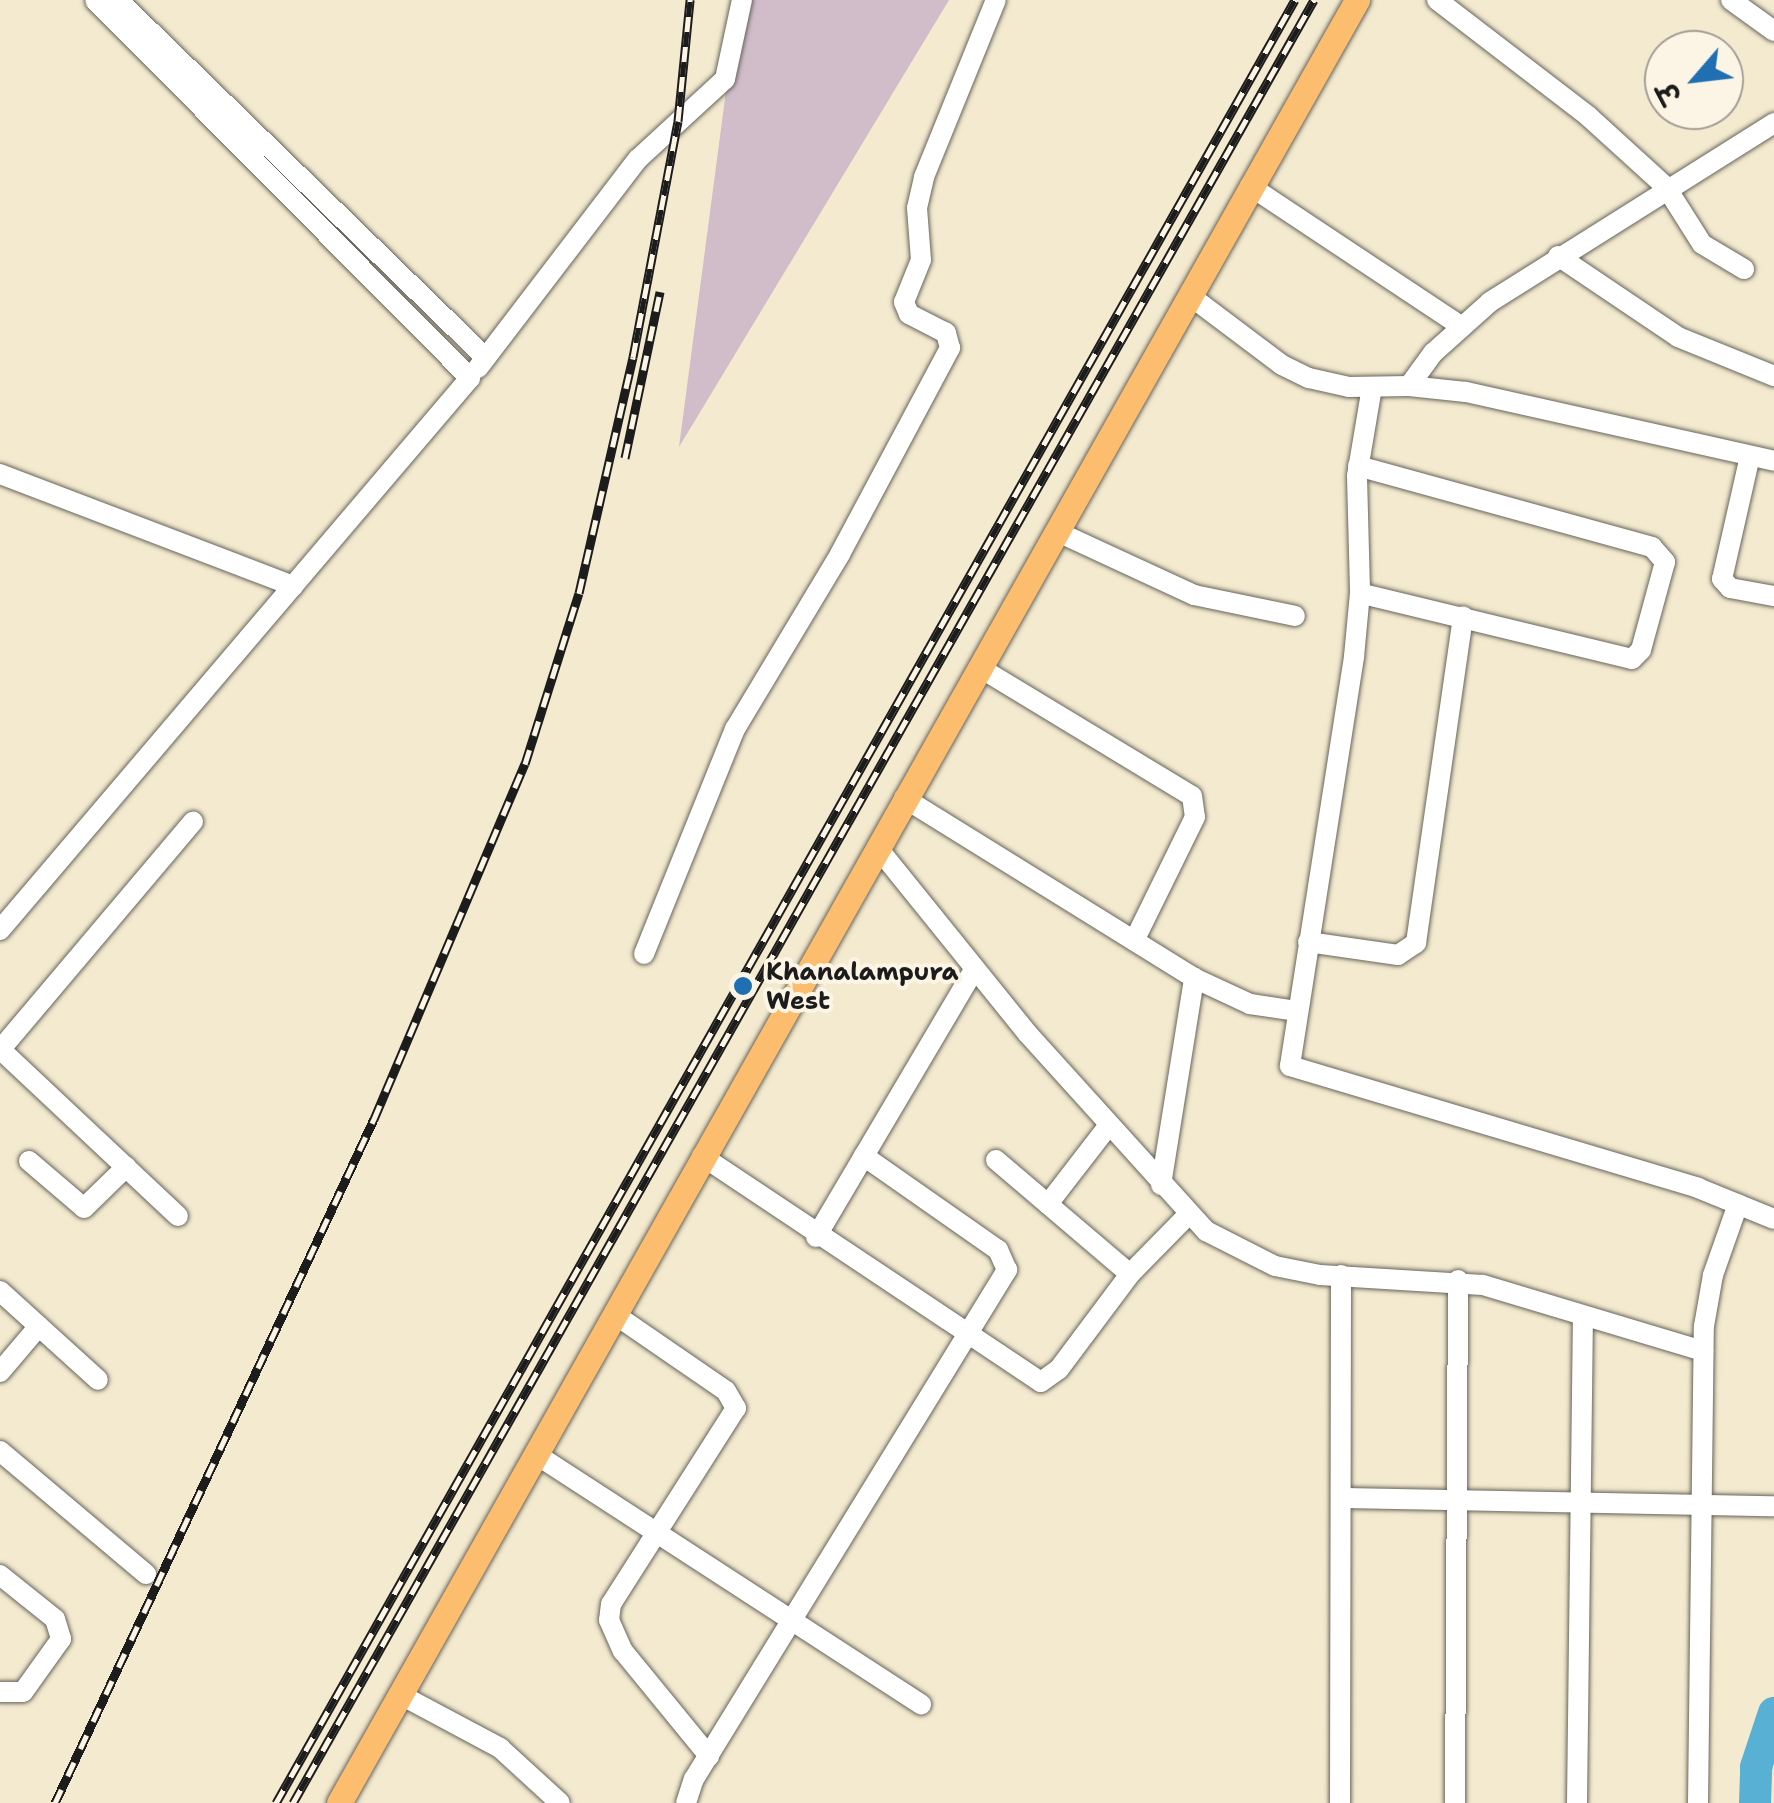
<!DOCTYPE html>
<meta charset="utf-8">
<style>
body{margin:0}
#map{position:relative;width:1774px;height:1803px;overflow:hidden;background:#f3eacf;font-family:"Shantell Sans","Playpen Sans Deva",sans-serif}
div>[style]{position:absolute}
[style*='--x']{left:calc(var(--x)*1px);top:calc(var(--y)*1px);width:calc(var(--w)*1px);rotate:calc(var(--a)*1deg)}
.industrial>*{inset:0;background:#d1bdc9}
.river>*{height:32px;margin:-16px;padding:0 16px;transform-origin:16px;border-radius:16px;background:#58b0d5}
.roads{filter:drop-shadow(0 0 2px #67645b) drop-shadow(0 0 2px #67645b)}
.minor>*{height:20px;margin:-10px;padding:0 10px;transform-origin:10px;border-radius:10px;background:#fff}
.major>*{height:25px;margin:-12.5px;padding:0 12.5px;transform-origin:12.5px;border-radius:12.5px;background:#fcbd6f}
.rail>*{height:9px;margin-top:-4.5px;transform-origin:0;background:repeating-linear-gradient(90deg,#fcf5e5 0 15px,#1c1c1c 0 30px);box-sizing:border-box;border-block:2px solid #1c1c1c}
.dots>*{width:28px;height:28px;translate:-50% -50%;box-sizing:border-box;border:5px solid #fcf5e5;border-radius:50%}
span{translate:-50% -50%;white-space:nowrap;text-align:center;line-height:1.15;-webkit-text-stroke:8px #fcf5e5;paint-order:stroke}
.poi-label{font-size:25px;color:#1c1c1c;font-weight:700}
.left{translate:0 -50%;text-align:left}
.north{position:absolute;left:1644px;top:30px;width:100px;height:100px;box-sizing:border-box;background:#fcf5e5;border:2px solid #a29e95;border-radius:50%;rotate:242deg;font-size:28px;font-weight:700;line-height:40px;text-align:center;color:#1c1c1c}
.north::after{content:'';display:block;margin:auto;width:35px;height:45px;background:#1f6fb2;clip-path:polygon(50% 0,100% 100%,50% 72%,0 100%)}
</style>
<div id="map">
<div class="industrial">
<i style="clip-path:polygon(738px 0,949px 0,679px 447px)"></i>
</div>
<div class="river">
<i style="--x:1755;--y:1803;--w:36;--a:-88"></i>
<i style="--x:1756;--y:1767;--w:57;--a:-71.6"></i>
</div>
<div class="roads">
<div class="minor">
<i style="--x:118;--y:0;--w:513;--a:44.21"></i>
<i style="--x:1437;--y:0;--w:190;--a:37.5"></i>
<i style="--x:1588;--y:116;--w:105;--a:42.3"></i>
<i style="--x:1666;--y:187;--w:67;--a:57.7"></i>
<i style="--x:1702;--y:244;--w:49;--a:30.8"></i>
<i style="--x:1731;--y:0;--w:53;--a:35.8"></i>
<i style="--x:1250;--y:186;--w:253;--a:33.6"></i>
<i style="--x:1558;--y:256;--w:145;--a:34"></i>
<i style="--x:1678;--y:337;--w:104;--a:22.1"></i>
<i style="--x:1189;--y:295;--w:116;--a:37"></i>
<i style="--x:1282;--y:365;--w:30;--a:26"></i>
<i style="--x:1309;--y:378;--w:41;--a:12.7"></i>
<i style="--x:1349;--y:387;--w:60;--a:-1"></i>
<i style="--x:1409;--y:386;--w:41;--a:-54"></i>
<i style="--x:1433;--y:353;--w:76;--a:-41.8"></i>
<i style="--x:1490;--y:302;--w:336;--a:-32.2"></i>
<i style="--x:478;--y:368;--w:263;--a:-52.6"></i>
<i style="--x:638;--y:159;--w:118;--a:-42.6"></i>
<i style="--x:725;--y:79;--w:81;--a:-77.9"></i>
<i style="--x:1409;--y:386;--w:57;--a:6"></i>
<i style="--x:1466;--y:392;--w:316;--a:12.6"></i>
<i style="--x:1372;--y:387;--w:90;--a:99.6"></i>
<i style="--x:1357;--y:476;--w:117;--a:88.5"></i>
<i style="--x:1360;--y:593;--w:64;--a:95.4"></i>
<i style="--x:1354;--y:657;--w:414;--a:98.9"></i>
<i style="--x:1290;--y:1066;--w:426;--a:16.6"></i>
<i style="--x:1698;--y:1188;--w:82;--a:22.2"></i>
<i style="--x:1750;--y:456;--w:126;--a:102.8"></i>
<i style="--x:1722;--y:579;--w:12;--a:48"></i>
<i style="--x:1730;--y:588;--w:45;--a:10.3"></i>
<i style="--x:1358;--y:466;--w:305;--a:15.4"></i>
<i style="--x:1652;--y:547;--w:20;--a:49"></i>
<i style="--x:1665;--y:562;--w:91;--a:105.3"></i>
<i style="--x:1641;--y:650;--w:13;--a:135"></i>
<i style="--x:1632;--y:659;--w:280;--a:-166.4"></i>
<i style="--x:0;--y:474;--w:314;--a:20.9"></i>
<i style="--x:1060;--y:533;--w:148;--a:24.8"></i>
<i style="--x:1194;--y:595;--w:103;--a:11.7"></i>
<i style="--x:982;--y:669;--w:245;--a:31.2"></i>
<i style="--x:1192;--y:796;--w:21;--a:82"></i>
<i style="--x:1195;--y:817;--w:138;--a:116.2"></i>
<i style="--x:904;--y:798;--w:341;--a:31.8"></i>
<i style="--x:1194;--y:978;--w:62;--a:24.9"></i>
<i style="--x:1250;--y:1004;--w:48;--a:8.5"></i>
<i style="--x:877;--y:847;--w:240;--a:51.1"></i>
<i style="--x:1028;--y:1034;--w:266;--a:47.9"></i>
<i style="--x:1206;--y:1231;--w:77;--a:26.9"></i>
<i style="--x:1275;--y:1266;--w:46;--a:11.3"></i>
<i style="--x:1320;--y:1275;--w:163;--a:3.5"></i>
<i style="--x:1483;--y:1285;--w:230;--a:16.7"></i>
<i style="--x:0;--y:930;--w:725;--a:-49.59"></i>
<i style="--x:470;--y:378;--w:532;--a:-134.77"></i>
<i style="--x:1308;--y:942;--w:91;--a:8.2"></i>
<i style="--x:1398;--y:955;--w:22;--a:-34"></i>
<i style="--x:1416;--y:943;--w:330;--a:-81.8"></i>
<i style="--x:644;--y:954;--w:243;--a:-68"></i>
<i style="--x:735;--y:729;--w:204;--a:-59"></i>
<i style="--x:840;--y:554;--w:234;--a:-61.9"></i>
<i style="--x:950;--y:348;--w:16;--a:-105"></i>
<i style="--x:946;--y:333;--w:42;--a:-152.8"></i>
<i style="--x:909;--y:314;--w:13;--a:-113"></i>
<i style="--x:904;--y:302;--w:45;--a:-68"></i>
<i style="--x:921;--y:260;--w:52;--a:-94.4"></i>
<i style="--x:917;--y:208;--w:32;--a:-77"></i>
<i style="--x:924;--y:177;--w:191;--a:-67.9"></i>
<i style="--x:0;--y:1049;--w:244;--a:43.2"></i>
<i style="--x:0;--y:1050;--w:299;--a:-49.8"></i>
<i style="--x:702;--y:1156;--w:407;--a:33.7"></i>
<i style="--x:1041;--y:1382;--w:22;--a:-36"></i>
<i style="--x:1059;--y:1369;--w:119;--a:-53.2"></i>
<i style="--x:1130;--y:1274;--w:84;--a:-45.5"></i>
<i style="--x:996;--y:1160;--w:176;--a:40.4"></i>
<i style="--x:29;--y:1161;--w:72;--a:40.5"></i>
<i style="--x:84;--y:1208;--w:59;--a:-44.3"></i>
<i style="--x:1161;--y:1185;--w:210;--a:-80.9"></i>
<i style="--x:1048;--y:1204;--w:100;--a:-52.3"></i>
<i style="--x:816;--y:1237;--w:310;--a:-59.4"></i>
<i style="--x:0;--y:1291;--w:132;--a:42.2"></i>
<i style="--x:617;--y:1316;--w:132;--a:34.5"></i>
<i style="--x:726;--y:1391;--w:20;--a:60"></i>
<i style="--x:736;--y:1408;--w:232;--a:122.5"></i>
<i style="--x:611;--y:1604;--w:16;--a:97"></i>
<i style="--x:609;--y:1620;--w:34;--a:66"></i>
<i style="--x:623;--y:1651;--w:136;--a:50.7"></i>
<i style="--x:0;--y:1372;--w:60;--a:-49.7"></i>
<i style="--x:0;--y:1451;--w:191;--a:40.1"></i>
<i style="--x:537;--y:1455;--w:458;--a:33"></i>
<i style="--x:1342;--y:1498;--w:432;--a:1.1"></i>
<i style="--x:0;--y:1575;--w:70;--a:38.7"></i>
<i style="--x:55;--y:1619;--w:21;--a:73"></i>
<i style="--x:61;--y:1639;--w:65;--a:125.6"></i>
<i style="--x:23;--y:1692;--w:23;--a:180"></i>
<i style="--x:399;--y:1694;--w:115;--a:28.1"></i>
<i style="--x:500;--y:1748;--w:81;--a:42.5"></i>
<i style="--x:686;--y:1803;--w:25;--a:-72"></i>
<i style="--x:694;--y:1779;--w:598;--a:-58.41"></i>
<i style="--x:1007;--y:1270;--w:22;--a:-114"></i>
<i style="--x:998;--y:1250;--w:164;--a:-145"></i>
<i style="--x:1340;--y:1803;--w:528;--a:-89.89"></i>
<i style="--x:1455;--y:1803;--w:523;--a:-89.67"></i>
<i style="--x:1577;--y:1803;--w:487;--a:-89.3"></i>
<i style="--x:1698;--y:1803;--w:477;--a:-89.3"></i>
<i style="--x:1704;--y:1326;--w:52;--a:-80"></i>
<i style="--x:1713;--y:1275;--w:75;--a:-70.6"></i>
</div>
<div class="major">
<i style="--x:339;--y:1803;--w:2071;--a:-60.55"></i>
</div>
</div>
<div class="rail">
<i style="--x:625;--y:458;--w:170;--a:-78.1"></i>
<i style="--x:55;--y:1803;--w:755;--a:-65"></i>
<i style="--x:374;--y:1119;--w:386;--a:-67"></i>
<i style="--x:525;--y:764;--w:179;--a:-72.5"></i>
<i style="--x:579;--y:593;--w:242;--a:-77.1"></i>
<i style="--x:633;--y:357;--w:240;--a:-79.2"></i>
<i style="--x:678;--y:121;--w:122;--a:-84.3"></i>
<i style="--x:276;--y:1803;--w:2071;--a:-60.53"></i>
<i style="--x:293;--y:1803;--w:2072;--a:-60.48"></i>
</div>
<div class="dots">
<i style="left:743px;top:986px;background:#1f6fb2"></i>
</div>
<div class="poi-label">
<span class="left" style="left:766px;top:986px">Khanalampura<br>West</span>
</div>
<div class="north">उ</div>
</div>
